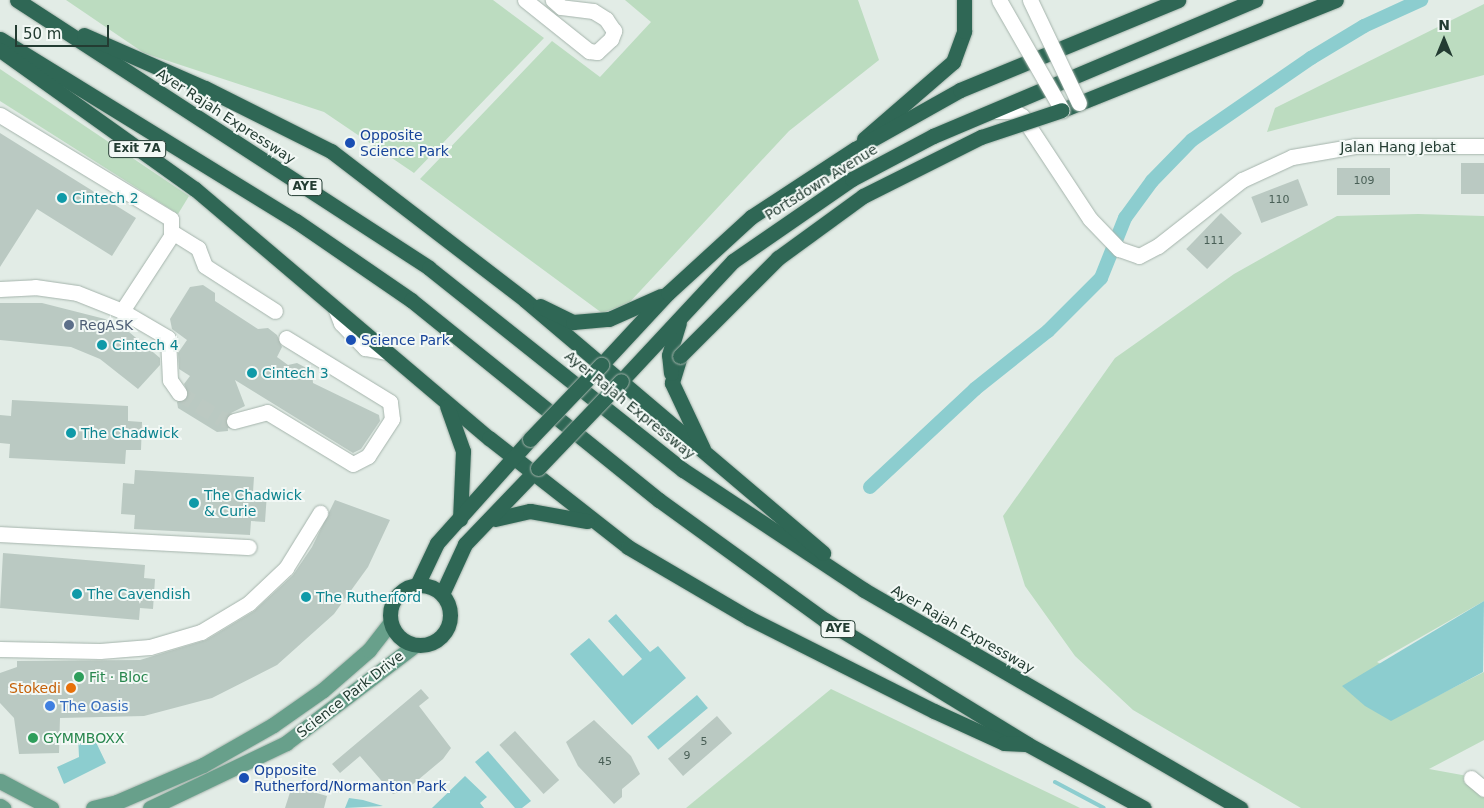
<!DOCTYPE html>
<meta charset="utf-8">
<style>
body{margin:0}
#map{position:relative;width:1484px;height:808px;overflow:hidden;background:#e2ece6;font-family:"DejaVu Sans",sans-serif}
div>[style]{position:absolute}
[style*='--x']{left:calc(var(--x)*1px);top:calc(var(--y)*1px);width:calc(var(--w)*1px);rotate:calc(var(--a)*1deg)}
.green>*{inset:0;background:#bcdcc0}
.water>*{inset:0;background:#8ccdcf;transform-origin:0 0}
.stream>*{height:4px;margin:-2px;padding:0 2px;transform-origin:2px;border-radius:2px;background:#8ccdcf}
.canal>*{height:14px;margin:-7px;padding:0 7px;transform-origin:7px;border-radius:7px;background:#8ccdcf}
.building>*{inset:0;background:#bac9c2;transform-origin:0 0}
.minor-tunnel>*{height:15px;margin-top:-7.5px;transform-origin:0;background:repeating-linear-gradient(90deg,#bcc9c2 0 15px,transparent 0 23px)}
.roads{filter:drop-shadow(0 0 1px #a5b4ac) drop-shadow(0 0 1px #a5b4ac)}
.minor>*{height:15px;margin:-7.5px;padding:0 7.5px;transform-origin:7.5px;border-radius:7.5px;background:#fff}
.major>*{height:15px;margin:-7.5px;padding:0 7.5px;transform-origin:7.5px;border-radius:7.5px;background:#68a08b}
.highway>*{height:15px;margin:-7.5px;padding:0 7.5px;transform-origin:7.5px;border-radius:7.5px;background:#2f6755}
.highway>.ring{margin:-7.5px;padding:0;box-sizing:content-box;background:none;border:15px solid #2f6755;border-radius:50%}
.bridges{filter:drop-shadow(0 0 1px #a5b4ac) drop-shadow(0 0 1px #a5b4ac)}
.minor-bridge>*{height:15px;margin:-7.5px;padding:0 7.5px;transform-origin:7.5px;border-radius:7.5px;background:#fff}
.highway-bridge>*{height:15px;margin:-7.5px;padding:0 7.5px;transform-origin:7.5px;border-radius:7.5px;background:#2f6755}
.dots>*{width:14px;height:14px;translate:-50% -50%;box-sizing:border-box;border:2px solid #f2f8f5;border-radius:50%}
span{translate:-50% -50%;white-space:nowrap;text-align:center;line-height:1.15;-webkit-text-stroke:4px #f2f8f5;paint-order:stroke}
.number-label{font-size:11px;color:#495f56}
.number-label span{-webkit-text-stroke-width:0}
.shield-label span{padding:1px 4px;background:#f2f8f5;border:1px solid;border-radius:4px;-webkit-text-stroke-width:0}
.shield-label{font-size:12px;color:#233c32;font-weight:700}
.street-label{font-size:14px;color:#233c32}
.transit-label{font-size:14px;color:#164399}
.left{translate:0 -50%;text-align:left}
.culture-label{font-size:14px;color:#0d838f}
.service-label{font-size:14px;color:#4e5e75}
.leisure-label{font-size:14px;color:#27864d}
.food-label{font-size:14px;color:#c56008}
.right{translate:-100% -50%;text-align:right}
.shop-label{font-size:14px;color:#366cbe}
.north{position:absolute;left:1419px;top:15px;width:50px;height:50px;-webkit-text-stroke:4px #f2f8f5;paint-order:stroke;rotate:0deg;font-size:14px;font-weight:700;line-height:20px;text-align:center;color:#233c32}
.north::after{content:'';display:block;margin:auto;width:18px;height:22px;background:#233c32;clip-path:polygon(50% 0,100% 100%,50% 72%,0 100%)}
.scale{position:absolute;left:15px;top:25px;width:94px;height:22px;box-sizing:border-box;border:2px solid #233c32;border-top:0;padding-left:6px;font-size:15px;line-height:18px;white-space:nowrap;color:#233c32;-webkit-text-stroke:4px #f2f8f5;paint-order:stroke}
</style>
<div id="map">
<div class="green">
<i style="clip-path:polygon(66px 0,493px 0,544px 38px,414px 173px,324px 112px,144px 53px)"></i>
<i style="clip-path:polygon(625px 0,858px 0,879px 60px,789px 131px,628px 304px,602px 313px,420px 179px,552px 41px,600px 77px,651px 22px)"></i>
<i style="clip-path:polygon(1484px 4px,1484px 75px,1267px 132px,1275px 108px)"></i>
<i style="clip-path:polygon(0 69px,189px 196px,178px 214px,0 101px)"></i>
<i style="clip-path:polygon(1418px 214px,1484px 216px,1484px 601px,1377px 662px,1439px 695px,1484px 672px,1484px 740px,1429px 769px,1484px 779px,1484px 808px,1301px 808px,1133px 710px,1075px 656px,1025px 586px,1003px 516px,1115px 358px,1234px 274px,1337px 216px)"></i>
<i style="clip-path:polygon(831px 689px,1076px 806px,1080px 808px,686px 808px)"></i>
</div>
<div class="water">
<i style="clip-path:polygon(1484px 601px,1483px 672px,1391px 721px,1365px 706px,1342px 686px)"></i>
<i style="clip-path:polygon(616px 614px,650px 652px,658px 646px,686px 678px,632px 725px,570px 654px,589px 638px,623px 676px,642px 659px,608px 621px)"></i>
<i style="left:697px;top:695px;width:17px;height:65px;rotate:50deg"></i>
<i style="clip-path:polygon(78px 736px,93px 736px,106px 763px,64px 784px,57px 767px,79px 757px)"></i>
<i style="clip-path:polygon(488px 751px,531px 801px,522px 808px,515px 808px,475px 762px)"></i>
<i style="clip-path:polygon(465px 776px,487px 797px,480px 803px,484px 808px,432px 808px)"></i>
<i style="clip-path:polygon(349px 798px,363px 800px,383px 806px,345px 808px)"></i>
</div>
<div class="stream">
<i style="--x:1055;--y:782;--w:55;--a:28"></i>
</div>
<div class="canal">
<i style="--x:870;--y:487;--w:144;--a:-43"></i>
<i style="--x:975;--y:389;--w:93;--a:-38.5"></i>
<i style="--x:1048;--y:331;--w:75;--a:-45"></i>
<i style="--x:1101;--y:278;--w:65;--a:-68.2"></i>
<i style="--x:1125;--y:218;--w:46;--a:-53.9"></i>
<i style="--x:1152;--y:181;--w:57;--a:-45.7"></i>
<i style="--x:1192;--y:140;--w:145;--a:-34.6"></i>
<i style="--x:1311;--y:58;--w:62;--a:-31.1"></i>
<i style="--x:1364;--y:26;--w:63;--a:-24.5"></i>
</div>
<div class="building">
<i style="clip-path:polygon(0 133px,136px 218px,112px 256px,37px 209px,0 267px)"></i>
<i style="left:1461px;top:163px;width:23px;height:31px"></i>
<i style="left:1337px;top:168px;width:53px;height:27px"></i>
<i style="left:1298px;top:179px;width:28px;height:50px;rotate:69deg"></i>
<i style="left:1221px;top:213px;width:29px;height:50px;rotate:44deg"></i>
<i style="clip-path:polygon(203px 285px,215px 293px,215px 301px,258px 329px,268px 328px,277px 335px,282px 347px,277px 357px,288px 365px,297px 363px,312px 371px,313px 383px,379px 415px,380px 421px,361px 449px,353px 453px,235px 380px,245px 406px,227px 415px,228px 431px,217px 432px,178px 408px,177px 402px,185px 400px,188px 393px,184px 384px,190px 376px,179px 369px,178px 353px,187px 340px,172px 329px,170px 319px,190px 287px)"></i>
<i style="clip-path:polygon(0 303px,42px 303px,105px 319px,129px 332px,160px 358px,160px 365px,138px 389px,100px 359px,71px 347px,0 340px)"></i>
<i style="clip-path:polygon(12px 400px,128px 406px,128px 421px,142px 422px,141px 450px,126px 450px,125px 464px,9px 458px,10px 444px,0 443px,0 415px,11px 416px)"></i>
<i style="clip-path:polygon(135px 470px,254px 477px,253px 492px,267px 493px,265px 522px,251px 521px,250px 535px,134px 529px,135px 515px,121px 514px,123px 483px,134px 484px)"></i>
<i style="clip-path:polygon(335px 500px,390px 520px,368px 567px,334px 614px,277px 665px,212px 698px,144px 716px,60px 718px,59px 753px,19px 754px,14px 718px,0 703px,0 673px,17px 667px,17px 661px,140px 660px,206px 640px,254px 611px,293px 575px,312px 547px)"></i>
<i style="clip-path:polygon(3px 553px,145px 565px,144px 578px,155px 579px,153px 609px,140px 608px,139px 620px,0 608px)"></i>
<i style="clip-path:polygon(421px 689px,429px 698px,419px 706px,451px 748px,443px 759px,406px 790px,393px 794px,360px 756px,340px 773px,332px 764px)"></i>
<i style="left:717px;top:716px;width:23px;height:65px;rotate:49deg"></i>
<i style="clip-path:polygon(594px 720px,631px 756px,640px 774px,622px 789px,622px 797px,614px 804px,578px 766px,566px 742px)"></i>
<i style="left:515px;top:731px;width:66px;height:21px;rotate:48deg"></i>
<i style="clip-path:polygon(292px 786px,327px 796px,324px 808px,285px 808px)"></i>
</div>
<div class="minor-tunnel">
<i style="--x:179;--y:393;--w:50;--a:31.2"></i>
<i style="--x:222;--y:419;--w:12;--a:9"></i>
</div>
<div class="roads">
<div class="minor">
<i style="--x:525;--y:0;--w:82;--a:38.6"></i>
<i style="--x:589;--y:51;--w:8;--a:7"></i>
<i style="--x:597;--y:52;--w:19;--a:-43"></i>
<i style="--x:611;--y:39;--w:9;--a:-69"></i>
<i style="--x:614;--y:31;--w:14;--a:-124"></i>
<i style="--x:606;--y:19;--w:15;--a:-148"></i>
<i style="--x:593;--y:11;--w:32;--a:-173"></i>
<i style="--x:561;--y:7;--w:11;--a:-139"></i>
<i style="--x:995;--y:111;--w:19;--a:0"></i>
<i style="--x:1014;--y:111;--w:9;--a:32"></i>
<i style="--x:1022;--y:116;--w:123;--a:56.6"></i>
<i style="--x:1090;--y:219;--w:42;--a:46"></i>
<i style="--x:1119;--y:249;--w:21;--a:19"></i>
<i style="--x:1139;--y:256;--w:21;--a:-28"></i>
<i style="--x:1158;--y:246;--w:107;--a:-38.2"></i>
<i style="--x:1242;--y:180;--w:55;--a:-24.7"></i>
<i style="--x:1292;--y:157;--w:65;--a:-9.8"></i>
<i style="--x:1356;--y:146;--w:128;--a:0"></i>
<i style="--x:0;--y:115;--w:200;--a:31.3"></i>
<i style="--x:171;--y:219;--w:17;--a:90"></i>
<i style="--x:171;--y:236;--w:90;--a:123.2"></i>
<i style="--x:172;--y:232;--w:31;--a:32"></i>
<i style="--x:198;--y:248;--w:19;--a:69"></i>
<i style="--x:205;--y:266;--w:83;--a:32.7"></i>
<i style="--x:0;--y:289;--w:35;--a:-3"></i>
<i style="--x:35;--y:287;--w:42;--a:8.1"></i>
<i style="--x:77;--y:293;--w:48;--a:21.8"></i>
<i style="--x:122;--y:311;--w:53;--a:30.4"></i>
<i style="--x:168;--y:338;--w:42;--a:87.3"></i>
<i style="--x:170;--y:380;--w:16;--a:55"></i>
<i style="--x:336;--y:310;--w:14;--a:69"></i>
<i style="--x:341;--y:323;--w:35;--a:46"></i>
<i style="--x:365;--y:348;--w:21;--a:11"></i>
<i style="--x:234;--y:421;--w:34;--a:-15"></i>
<i style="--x:267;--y:412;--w:100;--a:31.2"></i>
<i style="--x:353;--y:464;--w:17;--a:-28"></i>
<i style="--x:368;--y:456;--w:44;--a:-57"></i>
<i style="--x:392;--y:419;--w:17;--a:-97"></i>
<i style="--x:390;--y:402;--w:122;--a:-148.4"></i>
<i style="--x:0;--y:534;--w:249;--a:3"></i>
<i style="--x:0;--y:649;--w:100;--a:1.1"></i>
<i style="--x:100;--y:651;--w:50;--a:-4.6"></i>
<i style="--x:150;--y:647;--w:53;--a:-16.4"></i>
<i style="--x:201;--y:632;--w:56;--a:-31.1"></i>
<i style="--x:249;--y:603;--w:51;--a:-43.4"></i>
<i style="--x:286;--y:568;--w:65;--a:-58.3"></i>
<i style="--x:1471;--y:778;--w:17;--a:40"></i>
</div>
<div class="major">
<i style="--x:0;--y:781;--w:58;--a:27.9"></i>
<i style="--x:0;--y:806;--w:4;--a:34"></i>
<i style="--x:93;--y:808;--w:25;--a:-14"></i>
<i style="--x:117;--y:802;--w:94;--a:-23.3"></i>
<i style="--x:203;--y:765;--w:81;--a:-29.7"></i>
<i style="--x:273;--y:725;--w:61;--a:-35"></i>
<i style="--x:323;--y:690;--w:61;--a:-41"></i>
<i style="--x:369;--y:650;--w:34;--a:-52"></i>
<i style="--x:150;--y:808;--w:151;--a:-25.5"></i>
<i style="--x:286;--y:743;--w:162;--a:-37.2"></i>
</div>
<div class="highway">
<i style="--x:17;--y:0;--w:491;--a:33"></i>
<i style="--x:429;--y:268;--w:325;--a:38.5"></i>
<i style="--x:683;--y:470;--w:217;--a:33.5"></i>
<i style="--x:864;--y:590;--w:435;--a:30.1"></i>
<i style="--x:84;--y:35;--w:132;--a:23.7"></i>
<i style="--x:205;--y:88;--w:141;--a:26.6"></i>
<i style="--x:331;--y:151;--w:245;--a:37.5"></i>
<i style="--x:525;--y:300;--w:391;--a:40.3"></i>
<i style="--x:0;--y:39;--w:347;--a:31.6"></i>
<i style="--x:296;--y:221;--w:140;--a:34.5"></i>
<i style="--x:411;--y:300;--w:319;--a:38.9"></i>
<i style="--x:659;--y:500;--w:205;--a:35.9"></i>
<i style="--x:825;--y:620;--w:237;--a:31.5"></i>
<i style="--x:1027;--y:744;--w:133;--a:28.7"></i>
<i style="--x:0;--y:50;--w:239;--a:35.5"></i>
<i style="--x:195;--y:189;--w:385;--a:40.3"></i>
<i style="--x:489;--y:438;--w:177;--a:38.1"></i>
<i style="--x:628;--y:547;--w:140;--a:30.4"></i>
<i style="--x:749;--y:618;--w:207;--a:26.7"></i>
<i style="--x:934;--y:711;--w:77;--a:24.6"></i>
<i style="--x:1004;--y:743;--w:21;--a:3"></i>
<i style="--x:1062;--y:110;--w:295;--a:-21.9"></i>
<i style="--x:864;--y:139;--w:118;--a:-40.9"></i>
<i style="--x:953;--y:62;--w:33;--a:-70"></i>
<i style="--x:964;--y:31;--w:31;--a:-90"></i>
<i style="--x:540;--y:306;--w:37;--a:26"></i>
<i style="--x:573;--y:322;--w:36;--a:-5"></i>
<i style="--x:609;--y:319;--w:57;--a:-23.9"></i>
<i style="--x:680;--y:356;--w:28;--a:107"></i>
<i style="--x:672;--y:383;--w:73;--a:64.8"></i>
<i style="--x:601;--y:365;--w:98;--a:-47.1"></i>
<i style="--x:668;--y:293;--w:113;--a:-42.5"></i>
<i style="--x:751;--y:217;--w:124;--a:-33.2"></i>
<i style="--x:855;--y:149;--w:120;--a:-29.3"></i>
<i style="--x:960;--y:90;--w:236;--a:-22.4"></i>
<i style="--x:671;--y:373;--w:18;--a:-96"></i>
<i style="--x:669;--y:355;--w:34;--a:-73"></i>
<i style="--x:621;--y:381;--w:164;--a:-47"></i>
<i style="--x:733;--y:261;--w:145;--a:-34.6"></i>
<i style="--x:852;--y:179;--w:92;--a:-28"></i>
<i style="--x:933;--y:136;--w:350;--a:-22.9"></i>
<i style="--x:447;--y:406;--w:48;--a:70.4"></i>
<i style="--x:463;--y:451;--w:68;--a:92.5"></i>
<i style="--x:495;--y:519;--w:36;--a:-13"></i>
<i style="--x:530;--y:511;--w:58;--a:10"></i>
<i style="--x:418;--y:583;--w:44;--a:-64.6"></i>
<i style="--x:437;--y:543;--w:140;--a:-48.2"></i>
<i class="ring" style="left:390px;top:585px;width:45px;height:45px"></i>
<i style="--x:442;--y:594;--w:55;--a:-65.3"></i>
<i style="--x:465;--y:544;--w:105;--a:-46.2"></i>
</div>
</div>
<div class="bridges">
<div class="minor-bridge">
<i style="--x:999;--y:0;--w:127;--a:60.2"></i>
<i style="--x:1030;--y:0;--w:114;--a:64.6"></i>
</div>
<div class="highway-bridge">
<i style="--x:680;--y:356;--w:139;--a:-45"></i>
<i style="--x:778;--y:258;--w:105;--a:-36.1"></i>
<i style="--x:863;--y:196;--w:132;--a:-26.6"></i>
<i style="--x:981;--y:137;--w:85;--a:-18.4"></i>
<i style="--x:530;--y:439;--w:103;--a:-46.2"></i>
<i style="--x:538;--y:468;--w:120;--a:-46.3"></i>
</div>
</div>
<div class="dots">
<i style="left:350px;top:143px;background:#1a4fb4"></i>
<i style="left:62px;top:198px;background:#0f9aa8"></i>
<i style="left:69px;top:325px;background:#5c6f8a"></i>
<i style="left:351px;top:340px;background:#1a4fb4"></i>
<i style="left:102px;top:345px;background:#0f9aa8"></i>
<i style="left:252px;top:373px;background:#0f9aa8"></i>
<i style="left:71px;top:433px;background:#0f9aa8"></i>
<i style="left:194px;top:503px;background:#0f9aa8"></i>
<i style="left:77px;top:594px;background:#0f9aa8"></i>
<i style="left:306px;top:597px;background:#0f9aa8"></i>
<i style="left:79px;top:677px;background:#2e9e5b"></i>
<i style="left:71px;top:688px;background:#e8710a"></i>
<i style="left:50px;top:706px;background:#3f7fe0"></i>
<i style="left:33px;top:738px;background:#2e9e5b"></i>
<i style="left:244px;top:778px;background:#1a4fb4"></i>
</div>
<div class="number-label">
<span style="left:1364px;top:181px">109</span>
<span style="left:1279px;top:200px">110</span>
<span style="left:1214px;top:241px">111</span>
<span style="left:704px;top:742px">5</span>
<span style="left:687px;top:756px">9</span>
<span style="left:605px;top:762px">45</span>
</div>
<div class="shield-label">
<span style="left:137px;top:149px">Exit 7A</span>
<span style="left:305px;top:187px">AYE</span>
<span style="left:838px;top:629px">AYE</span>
</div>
<div class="street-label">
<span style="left:226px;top:116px;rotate:33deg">Ayer Rajah Expressway</span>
<span style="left:1398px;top:147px">Jalan Hang Jebat</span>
<span style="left:821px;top:182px;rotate:-32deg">Portsdown Avenue</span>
<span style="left:630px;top:405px;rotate:39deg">Ayer Rajah Expressway</span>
<span style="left:963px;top:629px;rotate:30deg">Ayer Rajah Expressway</span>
<span style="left:350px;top:694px;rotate:-38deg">Science Park Drive</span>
</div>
<div class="transit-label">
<span class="left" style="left:360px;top:143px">Opposite<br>Science Park</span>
<span class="left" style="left:361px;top:340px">Science Park</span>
<span class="left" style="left:254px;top:778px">Opposite<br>Rutherford/Normanton Park</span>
</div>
<div class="culture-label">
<span class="left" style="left:72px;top:198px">Cintech 2</span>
<span class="left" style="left:112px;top:345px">Cintech 4</span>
<span class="left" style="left:262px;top:373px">Cintech 3</span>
<span class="left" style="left:81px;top:433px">The Chadwick</span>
<span class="left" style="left:204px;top:503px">The Chadwick<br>&amp; Curie</span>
<span class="left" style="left:87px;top:594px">The Cavendish</span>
<span class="left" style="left:316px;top:597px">The Rutherford</span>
</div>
<div class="service-label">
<span class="left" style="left:79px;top:325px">RegASK</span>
</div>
<div class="leisure-label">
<span class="left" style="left:89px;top:677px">Fit · Bloc</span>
<span class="left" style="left:43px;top:738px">GYMMBOXX</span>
</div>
<div class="food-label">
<span class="right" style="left:61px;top:688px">Stokedi</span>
</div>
<div class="shop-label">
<span class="left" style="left:60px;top:706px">The Oasis</span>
</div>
<div class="north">N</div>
<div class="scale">50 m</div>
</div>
